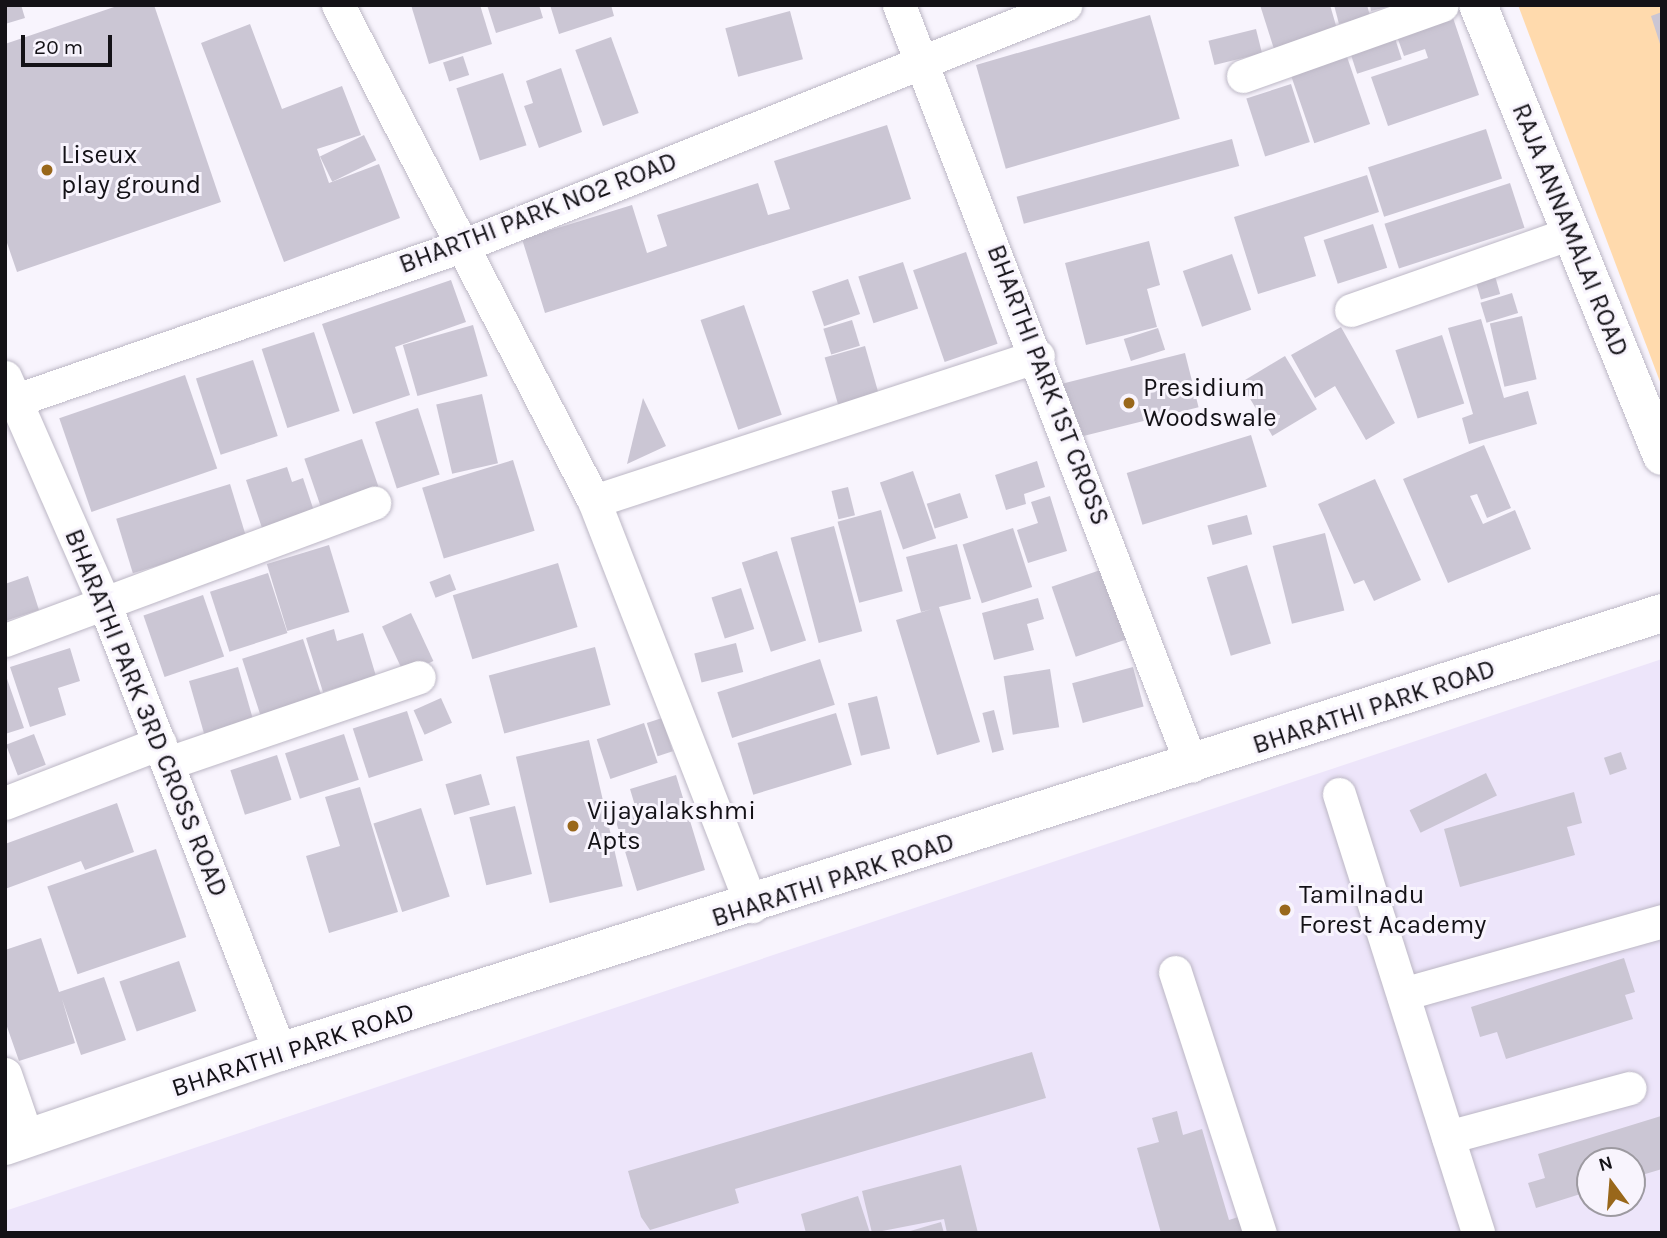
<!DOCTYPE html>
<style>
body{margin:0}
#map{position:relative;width:1667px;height:1238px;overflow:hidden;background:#f8f4fd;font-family:Karla,sans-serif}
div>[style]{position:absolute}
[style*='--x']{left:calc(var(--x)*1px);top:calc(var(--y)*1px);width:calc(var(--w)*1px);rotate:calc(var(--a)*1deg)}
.built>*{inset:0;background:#ede5fa}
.green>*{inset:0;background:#ffdaad}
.building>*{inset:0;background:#cbc6d4;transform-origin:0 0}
.roads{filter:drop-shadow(0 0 2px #bcb7c5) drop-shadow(0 0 2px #bcb7c5)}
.minor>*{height:33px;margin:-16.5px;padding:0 16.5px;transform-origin:16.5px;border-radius:16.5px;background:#fff}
.tertiary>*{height:38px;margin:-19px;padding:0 19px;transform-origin:19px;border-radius:19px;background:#fff}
.secondary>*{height:38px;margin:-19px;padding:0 19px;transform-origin:19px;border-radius:19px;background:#fff}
.dots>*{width:19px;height:19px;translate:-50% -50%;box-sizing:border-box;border:4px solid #f8f4fd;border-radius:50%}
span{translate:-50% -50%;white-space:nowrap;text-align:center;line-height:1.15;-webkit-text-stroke:6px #f8f4fd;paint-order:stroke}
.poi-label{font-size:26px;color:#141217}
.left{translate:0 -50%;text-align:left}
.street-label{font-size:26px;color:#141217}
.frame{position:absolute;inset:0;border:7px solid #141217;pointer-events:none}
.north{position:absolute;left:1576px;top:1147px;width:70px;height:70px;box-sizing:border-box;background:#f8f4fd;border:2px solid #9d9aa1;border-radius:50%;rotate:344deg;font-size:19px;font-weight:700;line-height:28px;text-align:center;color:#141217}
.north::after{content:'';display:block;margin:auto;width:24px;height:32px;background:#99671b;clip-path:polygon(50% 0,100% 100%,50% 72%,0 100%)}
.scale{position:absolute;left:21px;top:35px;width:91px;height:32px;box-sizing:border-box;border:4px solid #141217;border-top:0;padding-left:9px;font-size:21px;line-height:24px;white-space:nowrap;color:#141217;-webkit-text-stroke:5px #f8f4fd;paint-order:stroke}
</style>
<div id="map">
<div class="built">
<i style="clip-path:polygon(evenodd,1662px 659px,1662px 1233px,5px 1233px,5px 1211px,1662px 659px,1590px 1161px,1632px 1161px,1632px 1203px,1590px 1203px,1590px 1161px)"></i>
</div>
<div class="green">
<i style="clip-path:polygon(1518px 5px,1662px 5px,1662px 387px)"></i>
</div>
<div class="building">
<i style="clip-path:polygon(5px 5px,21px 5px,25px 18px,5px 24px)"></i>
<i style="clip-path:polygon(120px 5px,154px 5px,221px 202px,17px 272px,5px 237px,5px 44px)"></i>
<i style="clip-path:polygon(411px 5px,480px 5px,492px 44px,429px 64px)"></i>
<i style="clip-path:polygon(487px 5px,539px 5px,543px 18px,496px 33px)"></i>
<i style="clip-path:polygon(550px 5px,611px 5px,614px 16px,559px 34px)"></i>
<i style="clip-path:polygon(1260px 5px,1330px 5px,1337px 29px,1274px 49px)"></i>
<i style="clip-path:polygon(1334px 5px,1367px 5px,1370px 16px,1339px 24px)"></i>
<i style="clip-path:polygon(1370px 5px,1390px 5px,1391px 6px,1371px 11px)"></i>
<i style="clip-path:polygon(1450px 9px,1479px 95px,1388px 126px,1371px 77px,1428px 58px,1425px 49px,1404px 56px,1394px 28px)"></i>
<i style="left:790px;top:11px;width:50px;height:67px;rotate:75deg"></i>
<i style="clip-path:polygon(1662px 12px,1662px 47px,1661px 47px,1651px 16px)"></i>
<i style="left:1150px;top:15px;width:108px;height:181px;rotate:74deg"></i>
<i style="clip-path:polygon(250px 24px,282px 109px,342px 86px,361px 135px,317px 149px,329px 183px,379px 164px,400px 218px,284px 262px,201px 43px)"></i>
<i style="left:1391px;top:26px;width:35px;height:47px;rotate:72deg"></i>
<i style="left:1256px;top:29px;width:25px;height:49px;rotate:76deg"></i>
<i style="left:611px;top:37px;width:81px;height:38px;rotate:70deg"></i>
<i style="left:1346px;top:54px;width:74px;height:59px;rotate:71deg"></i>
<i style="left:463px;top:56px;width:20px;height:21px;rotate:72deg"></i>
<i style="clip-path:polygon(561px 68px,582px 132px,539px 148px,524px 106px,533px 103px,526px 81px)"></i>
<i style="left:503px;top:73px;width:76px;height:49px;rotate:72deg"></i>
<i style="left:1291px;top:84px;width:61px;height:47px;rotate:72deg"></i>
<i style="clip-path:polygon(887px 125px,911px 199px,545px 313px,522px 239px,632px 205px,647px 253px,667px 246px,657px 215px,758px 183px,768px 215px,790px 209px,774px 161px)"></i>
<i style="left:1486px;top:129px;width:52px;height:124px;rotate:72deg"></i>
<i style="left:364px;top:135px;width:28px;height:49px;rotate:64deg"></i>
<i style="left:1232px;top:139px;width:28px;height:223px;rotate:75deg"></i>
<i style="clip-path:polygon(1367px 175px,1379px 212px,1304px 237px,1316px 276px,1258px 294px,1234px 217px)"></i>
<i style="left:1510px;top:183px;width:47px;height:132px;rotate:72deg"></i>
<i style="left:1373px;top:224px;width:46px;height:52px;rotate:72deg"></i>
<i style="clip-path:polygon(1149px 241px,1160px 285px,1147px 289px,1157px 327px,1086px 345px,1065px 263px)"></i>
<i style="left:966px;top:252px;width:97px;height:56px;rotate:71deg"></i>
<i style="left:1232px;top:254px;width:59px;height:52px;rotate:71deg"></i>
<i style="left:903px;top:262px;width:49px;height:47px;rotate:72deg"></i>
<i style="left:1493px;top:269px;width:26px;height:20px;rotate:74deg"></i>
<i style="left:848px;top:279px;width:37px;height:38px;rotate:71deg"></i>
<i style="clip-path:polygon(451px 280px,466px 322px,395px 347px,410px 395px,353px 414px,322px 324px)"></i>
<i style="left:1512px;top:293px;width:21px;height:33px;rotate:73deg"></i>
<i style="left:744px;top:305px;width:116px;height:46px;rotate:71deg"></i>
<i style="left:1522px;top:316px;width:65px;height:33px;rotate:77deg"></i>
<i style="clip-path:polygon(1481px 319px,1504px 398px,1528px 391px,1537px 424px,1469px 444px,1462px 418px,1473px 414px,1448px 328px)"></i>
<i style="left:852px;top:320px;width:27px;height:30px;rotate:73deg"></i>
<i style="left:473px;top:325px;width:53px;height:73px;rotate:74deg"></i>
<i style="clip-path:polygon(1341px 327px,1395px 423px,1366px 440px,1335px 386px,1315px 398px,1291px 355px)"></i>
<i style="left:1158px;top:328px;width:23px;height:36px;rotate:72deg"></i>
<i style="left:314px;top:332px;width:83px;height:55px;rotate:72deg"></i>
<i style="left:1442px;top:335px;width:72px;height:49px;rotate:72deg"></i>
<i style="left:865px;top:346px;width:54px;height:42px;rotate:74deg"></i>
<i style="left:1185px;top:353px;width:56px;height:134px;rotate:76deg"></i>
<i style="left:1285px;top:356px;width:62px;height:52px;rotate:59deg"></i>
<i style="left:253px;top:360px;width:80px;height:60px;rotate:72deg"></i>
<i style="left:185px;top:375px;width:99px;height:133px;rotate:71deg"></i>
<i style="left:482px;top:394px;width:71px;height:47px;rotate:77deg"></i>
<i style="clip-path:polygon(643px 398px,666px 446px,627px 464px)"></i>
<i style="left:418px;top:408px;width:70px;height:45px;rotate:72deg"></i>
<i style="left:1251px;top:435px;width:54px;height:130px;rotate:73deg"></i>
<i style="left:362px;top:439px;width:54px;height:61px;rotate:71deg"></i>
<i style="clip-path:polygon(1484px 445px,1511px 508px,1487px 518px,1477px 494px,1470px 496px,1483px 524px,1515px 510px,1531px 549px,1448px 583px,1403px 479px)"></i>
<i style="left:513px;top:460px;width:74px;height:95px;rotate:73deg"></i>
<i style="clip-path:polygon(1037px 461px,1045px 487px,1024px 494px,1026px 504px,1006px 510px,995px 475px)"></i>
<i style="clip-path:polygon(287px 467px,292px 482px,303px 478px,315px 514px,263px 531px,246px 480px)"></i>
<i style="left:913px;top:471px;width:71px;height:35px;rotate:71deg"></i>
<i style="clip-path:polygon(1375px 479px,1421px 580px,1374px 601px,1364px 580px,1354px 584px,1318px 504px)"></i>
<i style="left:230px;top:484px;width:57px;height:119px;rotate:73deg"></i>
<i style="left:848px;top:487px;width:29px;height:17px;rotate:76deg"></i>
<i style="left:960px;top:493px;width:26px;height:35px;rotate:72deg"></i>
<i style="clip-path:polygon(1050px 496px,1067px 551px,1028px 563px,1017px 530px,1038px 523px,1031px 502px)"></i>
<i style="left:881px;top:510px;width:84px;height:45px;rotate:75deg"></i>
<i style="left:1247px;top:515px;width:20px;height:41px;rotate:75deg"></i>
<i style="left:834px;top:526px;width:109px;height:45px;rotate:75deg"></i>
<i style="left:1013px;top:528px;width:62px;height:53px;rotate:72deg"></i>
<i style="left:1325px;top:533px;width:80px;height:54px;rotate:76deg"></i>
<i style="clip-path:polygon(957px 544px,971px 599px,939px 607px,980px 742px,937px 755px,896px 620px,932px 609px,921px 612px,906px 557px)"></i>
<i style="left:329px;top:545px;width:70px;height:65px;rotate:73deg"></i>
<i style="left:777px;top:551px;width:94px;height:37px;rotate:72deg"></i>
<i style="left:558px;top:563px;width:67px;height:110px;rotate:73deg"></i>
<i style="left:1115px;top:565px;width:74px;height:67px;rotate:71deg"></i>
<i style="left:1247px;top:565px;width:82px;height:42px;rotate:73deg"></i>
<i style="left:268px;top:573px;width:63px;height:61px;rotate:72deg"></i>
<i style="left:450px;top:574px;width:17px;height:22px;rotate:69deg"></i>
<i style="clip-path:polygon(28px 576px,39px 610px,5px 621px,5px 584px)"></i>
<i style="left:741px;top:588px;width:43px;height:31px;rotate:72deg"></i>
<i style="left:203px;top:595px;width:65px;height:63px;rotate:71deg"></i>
<i style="clip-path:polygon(1038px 598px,1044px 619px,1027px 624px,1034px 650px,994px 660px,982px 613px)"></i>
<i style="left:411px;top:613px;width:53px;height:32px;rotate:65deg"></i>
<i style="clip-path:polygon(334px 629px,337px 641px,363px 633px,376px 676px,323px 692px,306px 638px)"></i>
<i style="left:303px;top:639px;width:63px;height:64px;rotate:72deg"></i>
<i style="left:736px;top:643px;width:30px;height:43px;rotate:76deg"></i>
<i style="left:595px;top:647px;width:60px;height:110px;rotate:75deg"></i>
<i style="clip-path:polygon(70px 648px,80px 681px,58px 688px,66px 715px,30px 727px,10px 667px)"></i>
<i style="left:820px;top:659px;width:48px;height:108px;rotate:72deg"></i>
<i style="left:238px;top:667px;width:63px;height:51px;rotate:74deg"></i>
<i style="left:1133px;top:667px;width:41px;height:63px;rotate:75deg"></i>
<i style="left:1050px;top:669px;width:59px;height:47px;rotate:81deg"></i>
<i style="clip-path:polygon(5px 673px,24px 728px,5px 734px)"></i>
<i style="left:877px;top:696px;width:54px;height:30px;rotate:76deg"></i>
<i style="left:441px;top:698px;width:27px;height:30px;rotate:66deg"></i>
<i style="left:994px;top:710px;width:41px;height:12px;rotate:76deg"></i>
<i style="left:407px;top:711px;width:52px;height:57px;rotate:72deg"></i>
<i style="left:836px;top:713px;width:54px;height:103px;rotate:73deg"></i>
<i style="left:662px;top:718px;width:35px;height:16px;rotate:72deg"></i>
<i style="left:644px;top:723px;width:42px;height:50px;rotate:71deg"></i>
<i style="left:34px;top:734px;width:33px;height:30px;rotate:69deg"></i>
<i style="left:344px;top:734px;width:48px;height:62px;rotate:72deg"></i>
<i style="left:589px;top:740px;width:150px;height:75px;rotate:77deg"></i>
<i style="left:1621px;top:752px;width:18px;height:18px;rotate:71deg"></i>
<i style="left:277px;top:755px;width:47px;height:49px;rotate:72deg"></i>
<i style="left:1486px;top:773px;width:25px;height:85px;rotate:64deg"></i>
<i style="left:481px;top:774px;width:32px;height:37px;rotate:74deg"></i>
<i style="clip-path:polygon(676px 775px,705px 870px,637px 891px,614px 815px,636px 809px,630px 789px)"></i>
<i style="clip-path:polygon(360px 787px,398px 912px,329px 933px,306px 856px,340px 846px,325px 797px)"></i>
<i style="clip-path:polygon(1574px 792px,1582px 823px,1567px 827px,1575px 855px,1460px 887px,1444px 829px)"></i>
<i style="clip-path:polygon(117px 803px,134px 852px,85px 870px,81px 861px,5px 889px,5px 844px)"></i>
<i style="left:515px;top:806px;width:70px;height:47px;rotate:76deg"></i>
<i style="left:421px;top:808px;width:93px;height:50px;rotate:72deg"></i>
<i style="left:156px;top:849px;width:93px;height:115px;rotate:71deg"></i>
<i style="clip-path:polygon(41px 938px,59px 992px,104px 977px,126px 1040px,81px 1055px,62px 999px,75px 1043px,19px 1061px,5px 1021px,5px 950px)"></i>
<i style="clip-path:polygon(1624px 958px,1635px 992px,1625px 995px,1633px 1019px,1506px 1059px,1497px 1032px,1480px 1037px,1471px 1007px)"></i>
<i style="left:179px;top:961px;width:53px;height:63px;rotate:71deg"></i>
<i style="clip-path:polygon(1032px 1052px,1046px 1098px,735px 1189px,739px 1203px,650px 1230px,641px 1217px,628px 1171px)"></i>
<i style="clip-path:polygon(1177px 1111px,1183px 1135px,1202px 1129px,1229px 1220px,1244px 1215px,1250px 1233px,1161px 1233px,1137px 1148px,1159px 1142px,1152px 1118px)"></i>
<i style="clip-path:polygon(1661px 1116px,1662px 1169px,1632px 1178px,1632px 1161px,1590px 1161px,1590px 1191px,1536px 1208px,1528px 1183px,1545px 1178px,1538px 1154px)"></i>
<i style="clip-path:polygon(961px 1165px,978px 1233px,947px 1233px,944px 1219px,872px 1233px,862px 1191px)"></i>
<i style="clip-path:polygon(858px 1196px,870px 1233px,806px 1233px,801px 1214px)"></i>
<i style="clip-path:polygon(941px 1222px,944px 1233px,908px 1233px,907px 1232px)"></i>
</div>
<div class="roads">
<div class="minor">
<i style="--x:338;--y:5;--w:558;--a:62.7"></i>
<i style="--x:594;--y:501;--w:435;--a:68.7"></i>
<i style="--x:899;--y:5;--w:815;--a:68.94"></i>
<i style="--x:1243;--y:76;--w:211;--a:-19.6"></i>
<i style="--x:1351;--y:310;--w:233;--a:-19.3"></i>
<i style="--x:5;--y:377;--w:247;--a:66.3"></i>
<i style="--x:104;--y:603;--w:482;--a:68.6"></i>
<i style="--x:5;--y:404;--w:480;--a:-19.1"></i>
<i style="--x:459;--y:247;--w:653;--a:-21.77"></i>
<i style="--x:594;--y:501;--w:467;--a:-18.1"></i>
<i style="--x:5;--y:640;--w:394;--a:-20.4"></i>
<i style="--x:168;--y:763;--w:265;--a:-18.9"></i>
<i style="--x:1339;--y:794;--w:460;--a:72.4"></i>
<i style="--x:5;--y:803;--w:166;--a:-21.2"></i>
<i style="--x:1175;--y:972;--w:274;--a:72"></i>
<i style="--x:1403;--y:994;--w:269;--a:-15.7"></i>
<i style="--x:5;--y:1074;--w:68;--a:71"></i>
<i style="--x:1448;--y:1137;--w:188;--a:-15.1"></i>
</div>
<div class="tertiary">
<i style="--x:1478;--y:5;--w:487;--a:67.8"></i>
</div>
<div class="secondary">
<i style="--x:5;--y:1146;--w:291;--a:-18.9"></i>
<i style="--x:280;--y:1052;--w:1450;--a:-17.62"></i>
</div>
</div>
<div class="dots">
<i style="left:47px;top:170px;background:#99671b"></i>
<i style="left:1129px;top:403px;background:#99671b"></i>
<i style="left:573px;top:826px;background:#99671b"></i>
<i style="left:1285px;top:910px;background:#99671b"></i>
</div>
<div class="poi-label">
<span class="left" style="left:61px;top:170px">Liseux<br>play ground</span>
<span class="left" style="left:1143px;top:403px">Presidium<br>Woodswale</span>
<span class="left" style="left:587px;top:826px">Vijayalakshmi<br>Apts</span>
<span class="left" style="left:1299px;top:910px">Tamilnadu<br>Forest Academy</span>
</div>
<div class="street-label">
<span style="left:538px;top:213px;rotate:-21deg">BHARTHI PARK NO2 ROAD</span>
<span style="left:1570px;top:230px;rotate:68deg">RAJA ANNAMALAI ROAD</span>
<span style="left:1048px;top:385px;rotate:69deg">BHARTHI PARK 1ST CROSS</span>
<span style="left:1374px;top:707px;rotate:-18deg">BHARATHI PARK ROAD</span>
<span style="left:146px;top:713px;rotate:68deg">BHARATHI PARK 3RD CROSS ROAD</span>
<span style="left:833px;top:880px;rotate:-18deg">BHARATHI PARK ROAD</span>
<span style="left:293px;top:1050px;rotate:-18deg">BHARATHI PARK ROAD</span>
</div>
<div class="frame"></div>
<div class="north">N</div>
<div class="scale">20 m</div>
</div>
